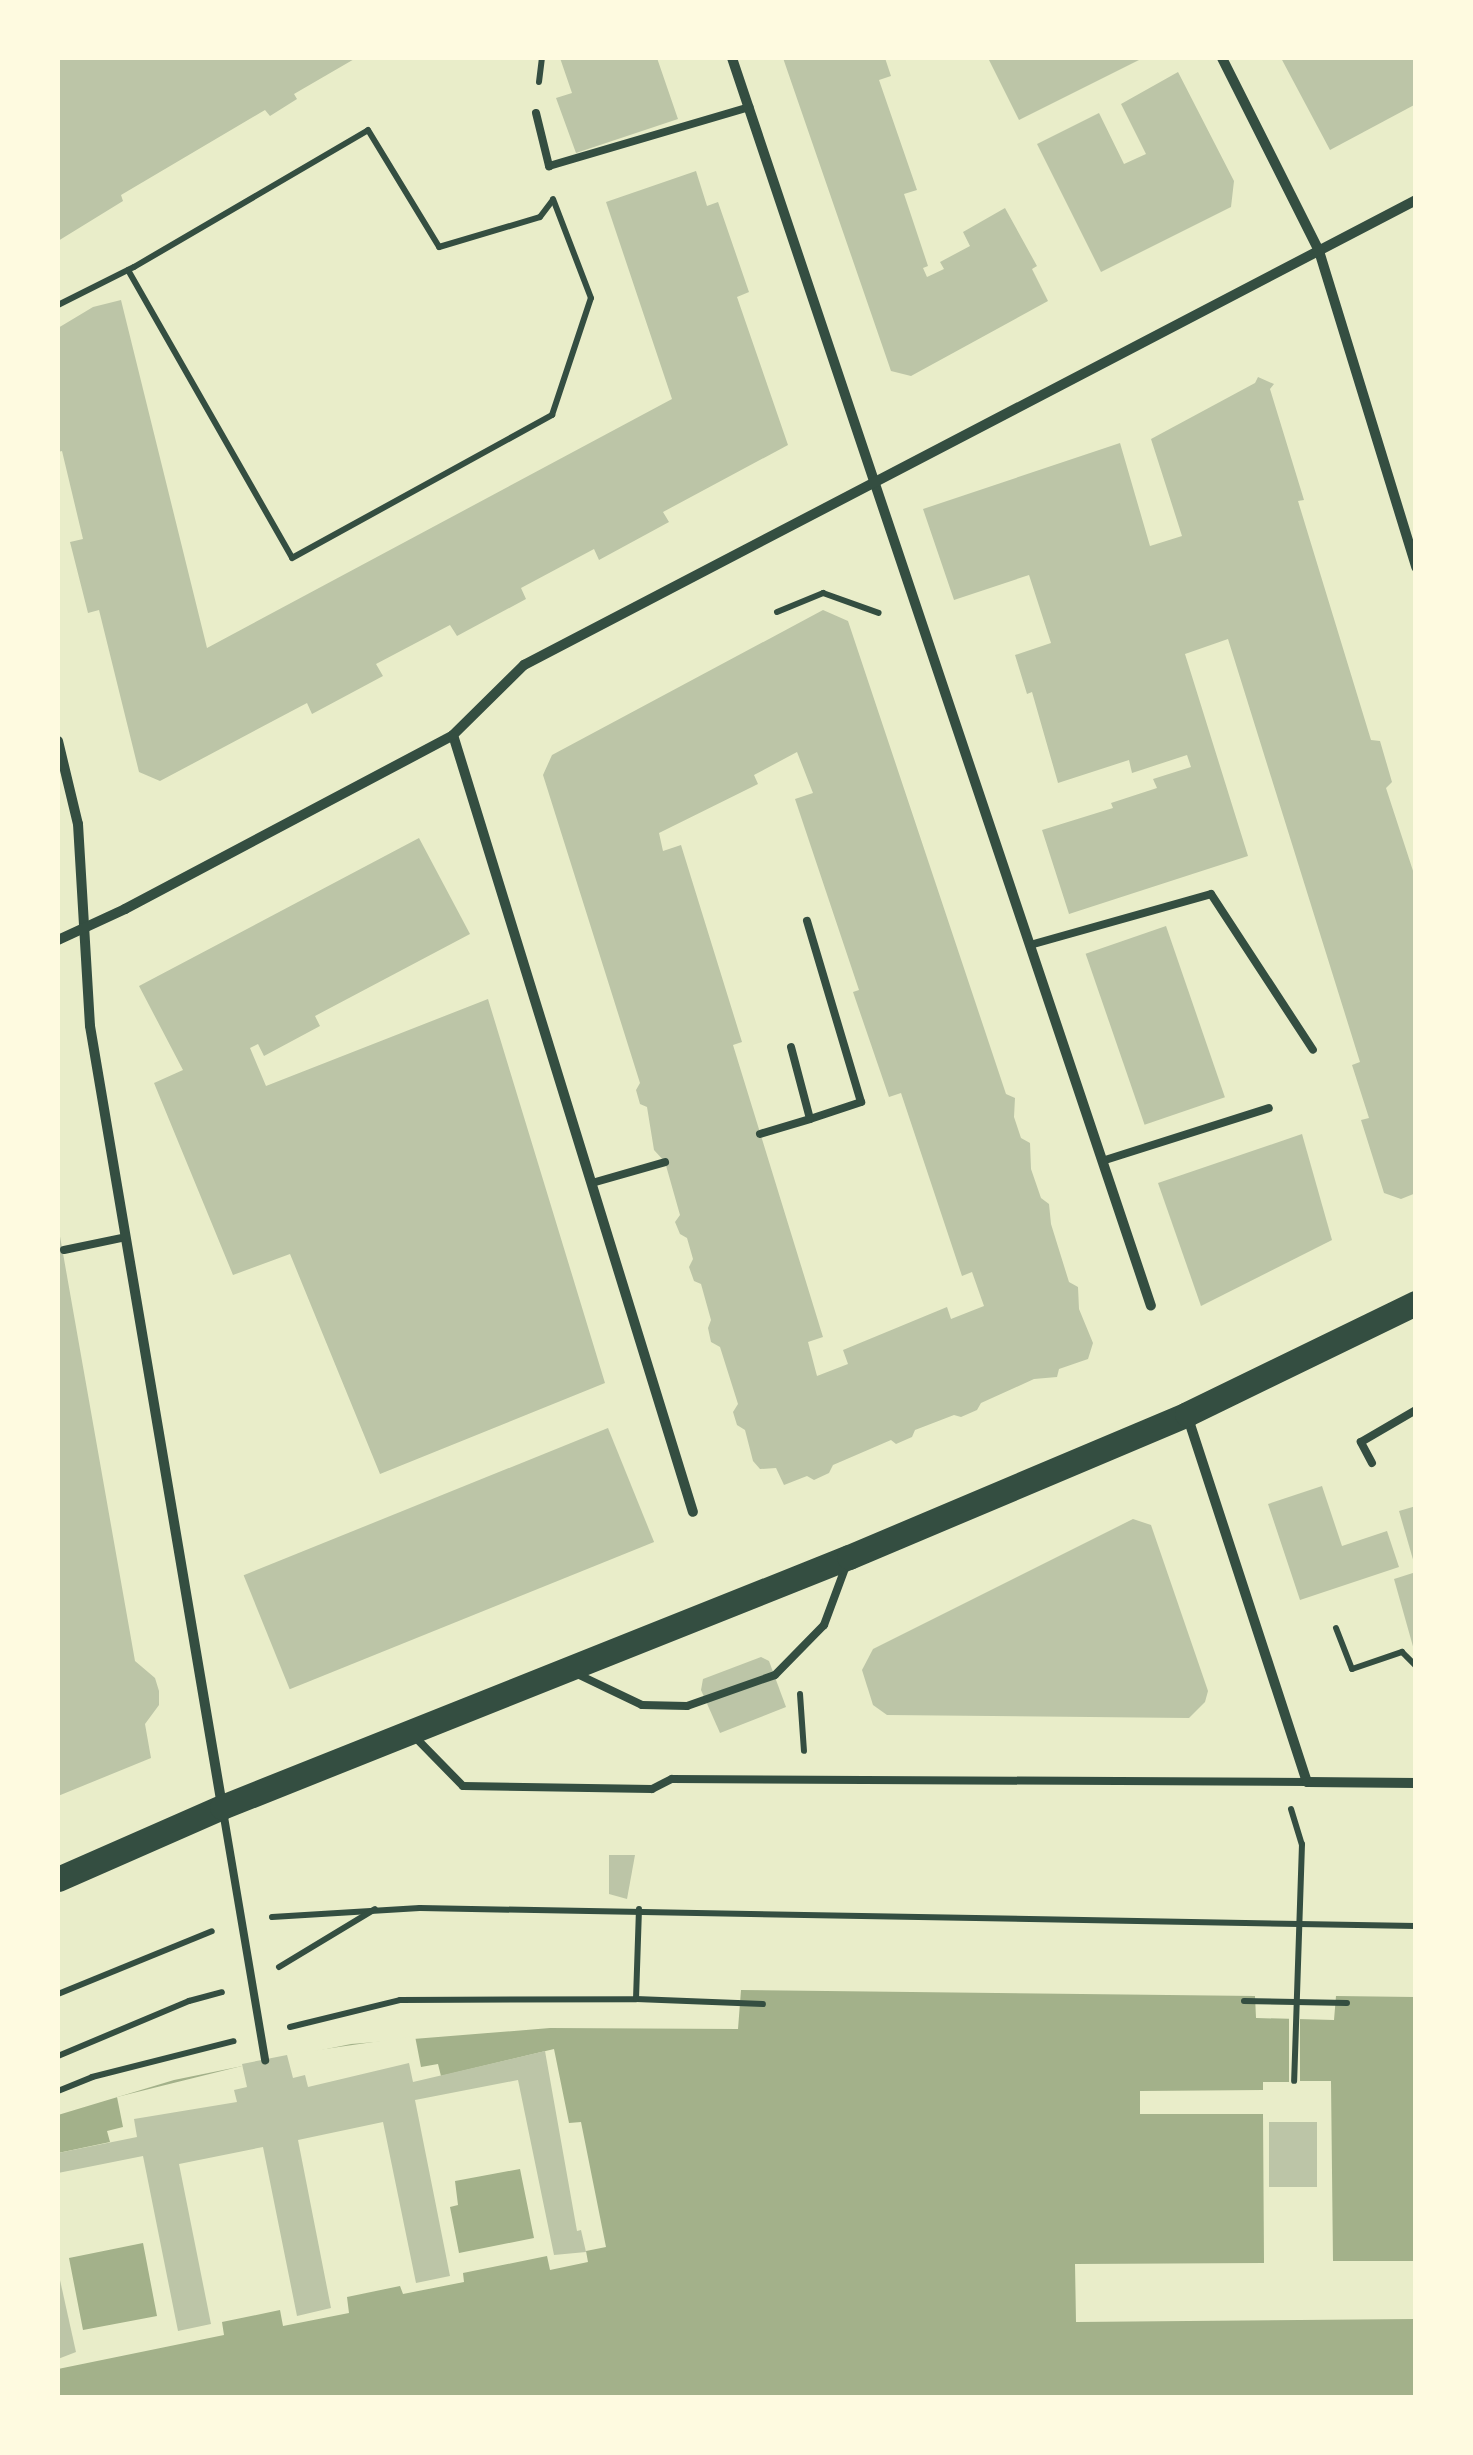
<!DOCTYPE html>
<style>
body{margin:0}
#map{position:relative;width:1473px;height:2455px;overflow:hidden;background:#e9edc9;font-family:"Asap Condensed",sans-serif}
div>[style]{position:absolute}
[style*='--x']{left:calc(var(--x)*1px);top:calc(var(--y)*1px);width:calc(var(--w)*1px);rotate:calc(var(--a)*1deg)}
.water>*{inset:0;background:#a3b18a}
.pier>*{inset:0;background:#e9edc9}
.building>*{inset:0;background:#bcc5a7;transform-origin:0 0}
.path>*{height:6px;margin:-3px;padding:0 3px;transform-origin:3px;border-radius:3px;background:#344e41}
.service>*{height:8px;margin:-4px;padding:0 4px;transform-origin:4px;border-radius:4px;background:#344e41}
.minor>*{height:10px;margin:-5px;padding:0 5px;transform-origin:5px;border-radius:5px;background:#344e41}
.primary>*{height:25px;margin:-12.5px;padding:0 12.5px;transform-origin:12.5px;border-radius:12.5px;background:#344e41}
span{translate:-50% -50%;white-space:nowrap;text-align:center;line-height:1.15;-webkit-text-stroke:8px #fefae0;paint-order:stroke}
.frame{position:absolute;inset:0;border:60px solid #fefae0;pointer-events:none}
</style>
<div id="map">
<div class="water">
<i style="clip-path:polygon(741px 1990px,1255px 1996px,1256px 2018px,1334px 2020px,1336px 1996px,1415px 1997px,1415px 2397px,58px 2398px,58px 2115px,174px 2080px,351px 2044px,550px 2028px,738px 2029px)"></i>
</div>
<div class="pier">
<i style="clip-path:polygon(1289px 2017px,1300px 2017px,1300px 2081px,1331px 2081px,1333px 2261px,1415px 2261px,1415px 2319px,1076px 2322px,1075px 2264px,1264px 2263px,1263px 2114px,1140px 2114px,1140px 2091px,1263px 2090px,1263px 2082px,1289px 2082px)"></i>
<i style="clip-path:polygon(evenodd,415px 2036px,421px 2067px,438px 2064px,441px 2076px,554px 2049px,569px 2123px,581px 2122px,606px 2247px,586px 2251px,588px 2262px,550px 2270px,547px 2256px,463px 2273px,464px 2282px,403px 2294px,400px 2286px,347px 2297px,349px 2313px,283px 2326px,280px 2310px,222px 2322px,224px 2335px,58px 2369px,58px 2153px,110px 2142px,107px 2131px,123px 2127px,117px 2097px,290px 2054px,415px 2036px,520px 2169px,534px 2238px,459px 2253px,450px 2207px,458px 2205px,455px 2181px,520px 2169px,415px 2036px,143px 2243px,157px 2316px,83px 2330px,69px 2258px,143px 2243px)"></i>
</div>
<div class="building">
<i style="clip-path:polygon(58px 58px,356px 58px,294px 94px,297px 99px,270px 116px,265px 110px,121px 195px,123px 201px,58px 241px)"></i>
<i style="clip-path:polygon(560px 58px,657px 58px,678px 119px,576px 153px,556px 98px,572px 93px)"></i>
<i style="clip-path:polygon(783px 58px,885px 58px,891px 76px,879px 80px,917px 190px,904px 194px,928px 266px,923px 268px,927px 277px,944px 269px,940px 262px,970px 246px,963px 232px,1005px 208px,1037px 266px,1032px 269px,1048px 301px,911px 376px,891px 371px)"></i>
<i style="clip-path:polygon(988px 58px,1143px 58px,1019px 120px)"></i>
<i style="clip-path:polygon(1281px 58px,1416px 58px,1416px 104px,1330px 150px)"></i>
<i style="clip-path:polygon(1178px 72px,1234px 181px,1231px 207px,1101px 272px,1037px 144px,1099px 113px,1124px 164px,1146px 154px,1121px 104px)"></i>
<i style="clip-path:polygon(696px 171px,707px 206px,718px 202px,749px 292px,737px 297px,788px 445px,663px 512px,669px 522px,599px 560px,594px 549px,521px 588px,526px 599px,457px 636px,450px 625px,376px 664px,383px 676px,312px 714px,307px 703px,160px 781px,139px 772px,99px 610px,88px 613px,70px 542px,83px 539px,62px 451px,58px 452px,58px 328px,93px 307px,121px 300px,207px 648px,672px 399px,606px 202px)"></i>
<i style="clip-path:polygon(1258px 377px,1274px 384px,1270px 389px,1304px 500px,1298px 501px,1371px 740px,1380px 741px,1392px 782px,1386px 788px,1416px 880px,1416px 1193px,1401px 1199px,1384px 1193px,1361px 1120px,1369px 1118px,1352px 1065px,1360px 1062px,1228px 639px,1185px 654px,1248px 856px,1069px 914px,1042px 830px,1113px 808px,1111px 803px,1157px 788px,1153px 779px,1191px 767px,1187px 755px,1132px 773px,1129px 760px,1058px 783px,1032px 692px,1027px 694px,1015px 655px,1051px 643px,1029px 575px,954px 600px,923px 509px,1120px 443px,1150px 546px,1182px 536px,1151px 439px,1255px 383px)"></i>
<i style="clip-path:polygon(evenodd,823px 610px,848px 621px,1006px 1094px,1015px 1098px,1014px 1117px,1021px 1138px,1030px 1143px,1031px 1169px,1041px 1198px,1049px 1204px,1051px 1224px,1069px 1282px,1078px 1287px,1079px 1309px,1093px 1343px,1088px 1359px,1059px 1369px,1057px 1377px,1034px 1379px,981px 1403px,977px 1410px,961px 1417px,954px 1415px,915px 1430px,912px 1437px,896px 1444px,891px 1440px,833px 1465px,829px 1473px,814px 1480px,807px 1476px,784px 1485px,776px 1468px,760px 1469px,753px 1461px,745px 1430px,737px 1425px,733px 1412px,738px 1404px,720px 1347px,711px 1342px,708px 1328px,711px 1320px,701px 1284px,694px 1281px,689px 1267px,693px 1259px,687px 1238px,680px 1234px,675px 1222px,680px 1215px,665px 1162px,654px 1150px,647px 1107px,640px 1104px,636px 1090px,640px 1083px,543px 775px,552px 755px,823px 610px,797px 752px,813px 793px,795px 799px,859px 990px,853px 992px,889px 1097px,901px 1093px,962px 1276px,972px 1272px,984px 1306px,951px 1319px,947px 1307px,843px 1350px,848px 1364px,817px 1376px,808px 1342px,823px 1337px,733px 1045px,742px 1042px,681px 845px,663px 851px,659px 833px,758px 784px,754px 775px,797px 752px)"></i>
<i style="clip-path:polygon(419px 838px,470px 934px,315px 1016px,320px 1026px,264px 1056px,258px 1044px,250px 1048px,266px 1086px,488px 999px,605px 1383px,380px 1474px,290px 1254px,233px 1275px,154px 1083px,183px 1070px,139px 986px)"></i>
<i style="left:1166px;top:926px;width:181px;height:85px;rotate:71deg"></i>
<i style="clip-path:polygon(1302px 1134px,1332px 1240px,1201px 1306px,1158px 1183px)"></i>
<i style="clip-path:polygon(58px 1225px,135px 1661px,155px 1678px,159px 1691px,159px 1705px,145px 1724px,151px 1758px,58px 1796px)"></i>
<i style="left:608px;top:1428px;width:123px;height:393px;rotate:68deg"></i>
<i style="clip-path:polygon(1322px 1486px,1342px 1546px,1387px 1531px,1399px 1567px,1300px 1600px,1268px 1504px)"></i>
<i style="clip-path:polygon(1416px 1506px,1416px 1563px,1414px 1563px,1399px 1511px)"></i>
<i style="clip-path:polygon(1133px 1519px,1151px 1525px,1208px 1691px,1205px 1702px,1189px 1718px,887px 1715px,873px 1705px,862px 1670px,873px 1649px)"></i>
<i style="clip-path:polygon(1416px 1572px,1416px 1649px,1414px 1650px,1394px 1579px)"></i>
<i style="clip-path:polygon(761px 1657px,769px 1661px,786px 1707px,720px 1733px,701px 1690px,703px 1679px)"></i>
<i style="clip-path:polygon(609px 1855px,635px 1855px,627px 1899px,609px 1894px)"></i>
<i style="clip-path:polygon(545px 2051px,577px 2231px,581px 2230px,586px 2252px,554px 2255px,518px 2080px,415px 2100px,450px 2276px,416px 2283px,383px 2122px,298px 2140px,331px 2308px,297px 2316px,263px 2147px,179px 2164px,211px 2324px,178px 2331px,143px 2156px,58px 2173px,58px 2153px,137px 2137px,134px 2119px,237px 2102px,234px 2090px,247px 2087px,242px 2064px,287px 2055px,293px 2078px,305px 2075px,308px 2087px,409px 2063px,413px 2082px)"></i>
<i style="left:1269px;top:2122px;width:48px;height:65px"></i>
<i style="clip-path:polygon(58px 2271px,76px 2352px,58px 2359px)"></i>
</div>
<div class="path">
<i style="--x:539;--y:82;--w:24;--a:-83"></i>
<i style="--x:128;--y:270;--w:331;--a:60.3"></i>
<i style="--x:292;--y:558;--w:297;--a:-28.8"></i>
<i style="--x:552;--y:415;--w:123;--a:-71.6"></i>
<i style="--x:591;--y:298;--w:106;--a:-111"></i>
<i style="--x:58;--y:305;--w:85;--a:-26.6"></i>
<i style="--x:134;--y:267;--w:271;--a:-30.3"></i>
<i style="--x:368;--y:130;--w:137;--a:58.7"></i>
<i style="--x:439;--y:247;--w:105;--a:-16.5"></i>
<i style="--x:540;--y:217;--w:21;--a:-53"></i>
<i style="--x:777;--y:612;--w:50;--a:-22.4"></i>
<i style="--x:823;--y:593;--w:59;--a:19.7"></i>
<i style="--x:1336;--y:1628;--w:44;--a:68.7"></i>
<i style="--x:1352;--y:1669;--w:53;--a:-18.8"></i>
<i style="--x:1402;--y:1652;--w:20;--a:45"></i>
<i style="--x:800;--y:1694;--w:57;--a:86"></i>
<i style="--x:1291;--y:1809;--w:37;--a:73"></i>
<i style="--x:1302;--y:1844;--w:237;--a:91.9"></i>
<i style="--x:272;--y:1917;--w:148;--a:-3.5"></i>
<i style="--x:420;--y:1908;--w:996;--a:1.04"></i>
<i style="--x:279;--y:1967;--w:112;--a:-31.1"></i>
<i style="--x:58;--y:1994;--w:166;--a:-22.2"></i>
<i style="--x:636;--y:1999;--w:127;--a:2.3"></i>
<i style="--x:1244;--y:2001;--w:103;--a:1.1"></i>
<i style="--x:290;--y:2027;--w:113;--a:-13.8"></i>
<i style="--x:400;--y:2000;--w:236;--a:-0.2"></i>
<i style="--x:636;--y:1999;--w:90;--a:-88.1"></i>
<i style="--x:58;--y:2056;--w:142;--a:-22.8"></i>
<i style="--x:189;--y:2001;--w:34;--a:-15"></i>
<i style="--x:58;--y:2091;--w:37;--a:-22"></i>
<i style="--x:92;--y:2077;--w:146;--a:-14.2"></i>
</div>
<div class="service">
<i style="--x:536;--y:113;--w:55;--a:76.2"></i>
<i style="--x:549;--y:166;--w:209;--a:-16.4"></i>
<i style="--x:1030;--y:945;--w:188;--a:-15.7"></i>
<i style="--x:1211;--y:894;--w:186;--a:56.8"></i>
<i style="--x:791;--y:1047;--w:74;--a:75.2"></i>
<i style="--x:810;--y:1119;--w:54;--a:-18.4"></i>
<i style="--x:861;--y:1102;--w:189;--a:-106.6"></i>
<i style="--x:760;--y:1134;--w:52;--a:-16.7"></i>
<i style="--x:1102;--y:1161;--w:175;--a:-17.6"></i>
<i style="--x:592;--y:1183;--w:76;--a:-16"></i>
<i style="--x:64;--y:1250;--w:63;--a:-11.8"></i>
<i style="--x:1372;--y:1463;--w:24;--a:-118"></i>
<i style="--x:1361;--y:1442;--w:64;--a:-30.2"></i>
<i style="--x:575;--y:1673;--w:74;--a:25.5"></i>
<i style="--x:642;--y:1705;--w:45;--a:1.3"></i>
<i style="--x:687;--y:1706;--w:93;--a:-19.4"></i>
<i style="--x:775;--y:1675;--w:70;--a:-45.6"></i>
<i style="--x:824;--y:1625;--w:63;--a:-69.6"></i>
<i style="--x:413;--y:1735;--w:71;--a:45.6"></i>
<i style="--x:463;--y:1786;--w:189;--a:0.9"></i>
<i style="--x:652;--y:1789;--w:22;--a:-27"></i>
<i style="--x:672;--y:1779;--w:635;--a:0.27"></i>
<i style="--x:223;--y:1811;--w:253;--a:80.4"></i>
</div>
<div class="minor">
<i style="--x:732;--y:58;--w:1316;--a:71.44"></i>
<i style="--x:1222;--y:58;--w:216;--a:63.3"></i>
<i style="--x:1319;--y:251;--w:331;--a:72.9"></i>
<i style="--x:453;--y:735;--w:813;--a:72.84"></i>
<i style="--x:58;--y:741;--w:85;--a:76.5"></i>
<i style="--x:78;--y:824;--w:202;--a:86.6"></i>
<i style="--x:90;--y:1026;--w:791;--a:80.39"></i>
<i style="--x:58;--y:940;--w:74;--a:-24.8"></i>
<i style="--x:125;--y:909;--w:371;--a:-27.9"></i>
<i style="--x:453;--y:735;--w:100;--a:-44.6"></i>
<i style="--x:524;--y:665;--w:1006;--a:-27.53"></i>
<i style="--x:1187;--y:1415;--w:386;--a:71.9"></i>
<i style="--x:1307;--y:1782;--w:109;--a:0.5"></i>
</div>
<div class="primary">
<i style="--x:58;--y:1879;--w:179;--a:-23.7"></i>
<i style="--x:222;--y:1807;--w:675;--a:-21.74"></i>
<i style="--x:849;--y:1557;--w:367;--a:-22.9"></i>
<i style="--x:1187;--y:1414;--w:254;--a:-25.9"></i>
</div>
<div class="frame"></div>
</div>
